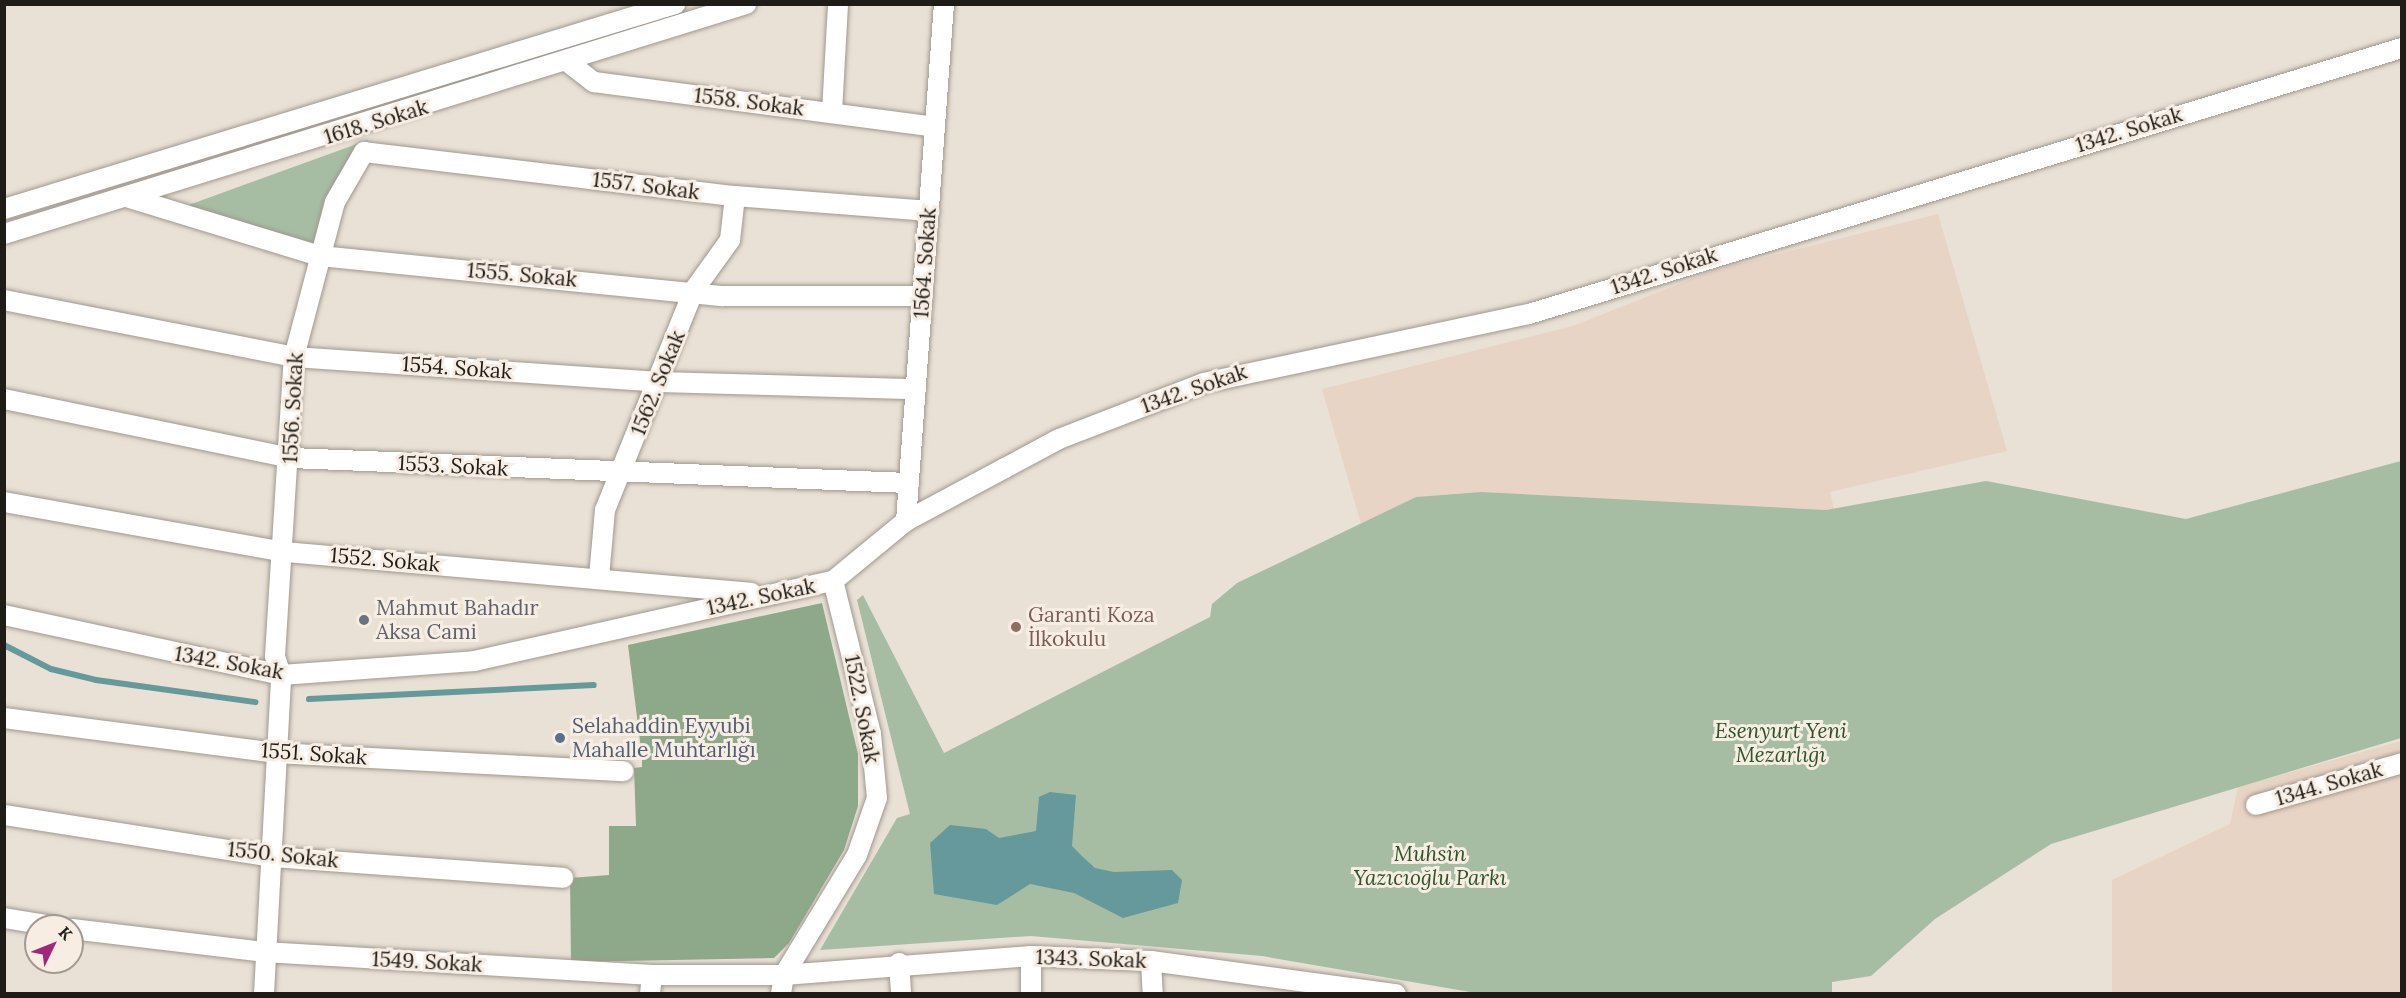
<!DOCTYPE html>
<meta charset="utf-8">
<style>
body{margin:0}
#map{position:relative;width:2406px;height:998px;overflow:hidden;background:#e9e0d6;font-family:Lora,serif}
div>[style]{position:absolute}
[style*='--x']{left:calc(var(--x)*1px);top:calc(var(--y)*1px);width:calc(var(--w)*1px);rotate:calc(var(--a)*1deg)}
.industrial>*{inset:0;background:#e8d4c5}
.green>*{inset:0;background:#a6bda4}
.forest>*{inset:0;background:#8da98a}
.water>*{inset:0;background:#65999b}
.stream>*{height:6px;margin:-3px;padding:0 3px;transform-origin:3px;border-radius:3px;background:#65999b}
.roads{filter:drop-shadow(0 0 2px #a0988e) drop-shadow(0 0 2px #a0988e)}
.minor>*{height:20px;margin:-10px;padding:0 10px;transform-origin:10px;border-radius:10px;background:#fff}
.dots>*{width:16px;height:16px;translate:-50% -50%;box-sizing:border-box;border:3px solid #f7ede3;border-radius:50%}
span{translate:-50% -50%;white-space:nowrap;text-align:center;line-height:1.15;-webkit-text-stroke:6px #f7ede3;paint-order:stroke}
.street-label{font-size:21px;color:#1f1c18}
.worship-label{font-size:21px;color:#5b616d}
.left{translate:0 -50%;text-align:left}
.education-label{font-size:21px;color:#785e54}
.service-label{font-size:21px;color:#4e5e75}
.park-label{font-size:21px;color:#2b5428;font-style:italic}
.frame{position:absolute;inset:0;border:6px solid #1f1c18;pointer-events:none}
.north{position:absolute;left:24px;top:914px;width:60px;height:60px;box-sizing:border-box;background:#f7ede3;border:2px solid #a19992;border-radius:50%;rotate:47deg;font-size:16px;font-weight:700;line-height:24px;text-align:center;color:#1f1c18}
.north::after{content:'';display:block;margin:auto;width:21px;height:27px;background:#a3267a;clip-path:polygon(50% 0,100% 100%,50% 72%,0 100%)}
</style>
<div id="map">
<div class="industrial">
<i style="clip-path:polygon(1938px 214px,2007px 451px,1830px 492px,1834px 509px,1826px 510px,1480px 492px,1416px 497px,1361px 524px,1322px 389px,1573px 326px,1714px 270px)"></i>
<i style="clip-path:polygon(2401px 741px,2401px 993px,2112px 994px,2112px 880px,2230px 824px,2238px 787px)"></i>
</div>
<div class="green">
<i style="clip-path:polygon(368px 140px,338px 182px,314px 243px,186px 206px)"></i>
<i style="clip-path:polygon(2401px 461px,2401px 738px,2051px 844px,1935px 919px,1871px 976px,1832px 982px,1832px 993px,1476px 993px,1262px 956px,1031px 936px,820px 950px,897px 818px,910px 814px,857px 600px,863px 595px,944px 753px,1210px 617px,1212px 604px,1237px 583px,1416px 497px,1481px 492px,1826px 510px,1986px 481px,2186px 519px)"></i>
</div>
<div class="forest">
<i style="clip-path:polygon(822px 603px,858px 754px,858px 806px,844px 850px,789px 943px,774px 958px,571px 962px,570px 878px,609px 875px,609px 826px,636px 826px,634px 768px,642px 767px,642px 757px,628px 645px)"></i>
</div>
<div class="water">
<i style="clip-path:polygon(1050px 792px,1076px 795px,1072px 846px,1083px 857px,1095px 868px,1114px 872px,1172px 870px,1182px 880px,1178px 903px,1123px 918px,1074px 893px,1030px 884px,997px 905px,934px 894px,930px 843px,950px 825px,986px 829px,999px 838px,1036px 831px,1039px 797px)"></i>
</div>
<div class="stream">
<i style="--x:4;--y:645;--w:53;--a:27.1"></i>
<i style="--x:51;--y:669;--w:46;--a:13.7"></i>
<i style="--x:96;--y:680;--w:161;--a:7.9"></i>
<i style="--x:309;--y:699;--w:285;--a:-2.8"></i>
</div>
<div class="roads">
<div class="minor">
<i style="--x:568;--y:62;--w:33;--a:38"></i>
<i style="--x:594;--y:82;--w:344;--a:7.5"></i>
<i style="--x:832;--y:112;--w:108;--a:-86.8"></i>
<i style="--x:130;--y:198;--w:199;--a:17"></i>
<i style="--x:320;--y:256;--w:405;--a:5.7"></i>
<i style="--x:723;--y:296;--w:200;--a:0"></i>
<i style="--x:4;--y:209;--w:702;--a:-16.99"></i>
<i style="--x:4;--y:234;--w:777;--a:-17.22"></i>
<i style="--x:4;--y:300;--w:296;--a:11.1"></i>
<i style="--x:294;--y:357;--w:366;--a:3.9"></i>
<i style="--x:659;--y:382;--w:257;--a:1.6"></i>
<i style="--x:4;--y:399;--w:293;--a:11.6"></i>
<i style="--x:291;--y:458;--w:618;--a:2.32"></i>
<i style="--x:4;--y:502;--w:285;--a:10.1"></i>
<i style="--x:285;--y:552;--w:468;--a:5"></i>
<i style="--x:906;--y:521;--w:518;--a:-85.8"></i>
<i style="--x:599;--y:577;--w:67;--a:-84.9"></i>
<i style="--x:605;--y:510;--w:237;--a:-68"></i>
<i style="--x:694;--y:290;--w:62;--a:-54.2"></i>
<i style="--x:730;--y:240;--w:44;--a:-83.5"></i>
<i style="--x:4;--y:615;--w:283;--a:12.2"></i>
<i style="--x:281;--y:675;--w:194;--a:-4.1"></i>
<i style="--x:474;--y:661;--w:368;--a:-12.6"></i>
<i style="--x:833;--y:581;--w:94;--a:-39.4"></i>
<i style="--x:906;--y:521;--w:112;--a:-28.2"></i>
<i style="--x:1005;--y:468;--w:61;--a:-28.2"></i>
<i style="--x:1059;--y:439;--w:155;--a:-21.1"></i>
<i style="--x:1204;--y:383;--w:332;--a:-12"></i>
<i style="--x:1529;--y:314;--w:913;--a:-16.95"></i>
<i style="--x:4;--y:718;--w:274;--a:7.3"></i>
<i style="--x:276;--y:753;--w:348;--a:3"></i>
<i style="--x:2256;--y:805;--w:152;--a:-16"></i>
<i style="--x:4;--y:815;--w:271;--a:8.9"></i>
<i style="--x:272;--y:857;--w:292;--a:4.1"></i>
<i style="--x:4;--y:918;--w:50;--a:9.3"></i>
<i style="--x:72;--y:929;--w:193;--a:6.8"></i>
<i style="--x:264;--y:952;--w:389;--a:3.4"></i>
<i style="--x:652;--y:975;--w:132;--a:0"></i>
<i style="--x:784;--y:975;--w:248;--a:-4.4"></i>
<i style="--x:1031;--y:956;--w:120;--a:2.4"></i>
<i style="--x:1151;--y:961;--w:247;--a:7.7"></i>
<i style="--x:1031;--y:956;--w:38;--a:90"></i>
<i style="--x:1151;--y:961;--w:33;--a:87"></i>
<i style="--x:899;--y:963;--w:31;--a:86"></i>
<i style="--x:264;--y:994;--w:319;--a:-86.9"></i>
<i style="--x:281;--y:675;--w:20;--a:-108"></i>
<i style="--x:275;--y:656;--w:300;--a:-86.4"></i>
<i style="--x:294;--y:357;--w:160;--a:-75.2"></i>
<i style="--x:335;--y:202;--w:58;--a:-59.9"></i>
<i style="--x:364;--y:152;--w:374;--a:6.8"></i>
<i style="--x:735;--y:196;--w:195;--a:4.4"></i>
<i style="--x:650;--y:994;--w:19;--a:-84"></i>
<i style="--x:781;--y:994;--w:19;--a:-81"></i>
<i style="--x:784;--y:975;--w:140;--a:-58.7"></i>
<i style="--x:857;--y:855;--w:60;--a:-70.7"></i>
<i style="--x:877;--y:798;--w:64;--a:-95.4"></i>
<i style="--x:871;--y:734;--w:158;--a:-103.9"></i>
</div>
</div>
<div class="dots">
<i style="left:364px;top:620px;background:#6b7280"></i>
<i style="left:1016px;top:627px;background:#8d6e63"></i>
<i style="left:560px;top:738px;background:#5c6f8a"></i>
</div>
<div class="street-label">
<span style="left:749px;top:102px;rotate:7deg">1558. Sokak</span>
<span style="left:376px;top:122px;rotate:-17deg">1618. Sokak</span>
<span style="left:2129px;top:130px;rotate:-17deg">1342. Sokak</span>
<span style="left:646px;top:186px;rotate:7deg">1557. Sokak</span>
<span style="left:925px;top:263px;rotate:-86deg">1564. Sokak</span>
<span style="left:1664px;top:271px;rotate:-18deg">1342. Sokak</span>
<span style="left:522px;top:275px;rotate:5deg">1555. Sokak</span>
<span style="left:457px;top:368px;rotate:4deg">1554. Sokak</span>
<span style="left:658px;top:383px;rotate:-68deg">1562. Sokak</span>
<span style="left:1194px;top:389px;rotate:-19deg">1342. Sokak</span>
<span style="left:293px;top:408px;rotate:-87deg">1556. Sokak</span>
<span style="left:453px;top:466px;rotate:3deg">1553. Sokak</span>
<span style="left:385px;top:560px;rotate:5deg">1552. Sokak</span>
<span style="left:761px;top:597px;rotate:-12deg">1342. Sokak</span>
<span style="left:229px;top:663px;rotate:10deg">1342. Sokak</span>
<span style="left:862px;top:709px;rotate:79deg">1522. Sokak</span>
<span style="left:314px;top:754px;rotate:4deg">1551. Sokak</span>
<span style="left:2329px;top:784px;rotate:-16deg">1344. Sokak</span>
<span style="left:283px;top:855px;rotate:6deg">1550. Sokak</span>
<span style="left:1091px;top:959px;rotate:2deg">1343. Sokak</span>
<span style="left:427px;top:962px;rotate:3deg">1549. Sokak</span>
</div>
<div class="worship-label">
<span class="left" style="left:376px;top:620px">Mahmut Bahadır<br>Aksa Cami</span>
</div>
<div class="education-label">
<span class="left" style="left:1028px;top:627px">Garanti Koza<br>İlkokulu</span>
</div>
<div class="service-label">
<span class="left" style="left:572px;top:738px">Selahaddin Eyyubi<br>Mahalle Muhtarlığı</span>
</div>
<div class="park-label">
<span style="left:1781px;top:743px">Esenyurt Yeni<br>Mezarlığı</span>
<span style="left:1430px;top:866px">Muhsin<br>Yazıcıoğlu Parkı</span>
</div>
<div class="frame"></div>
<div class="north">K</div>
</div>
